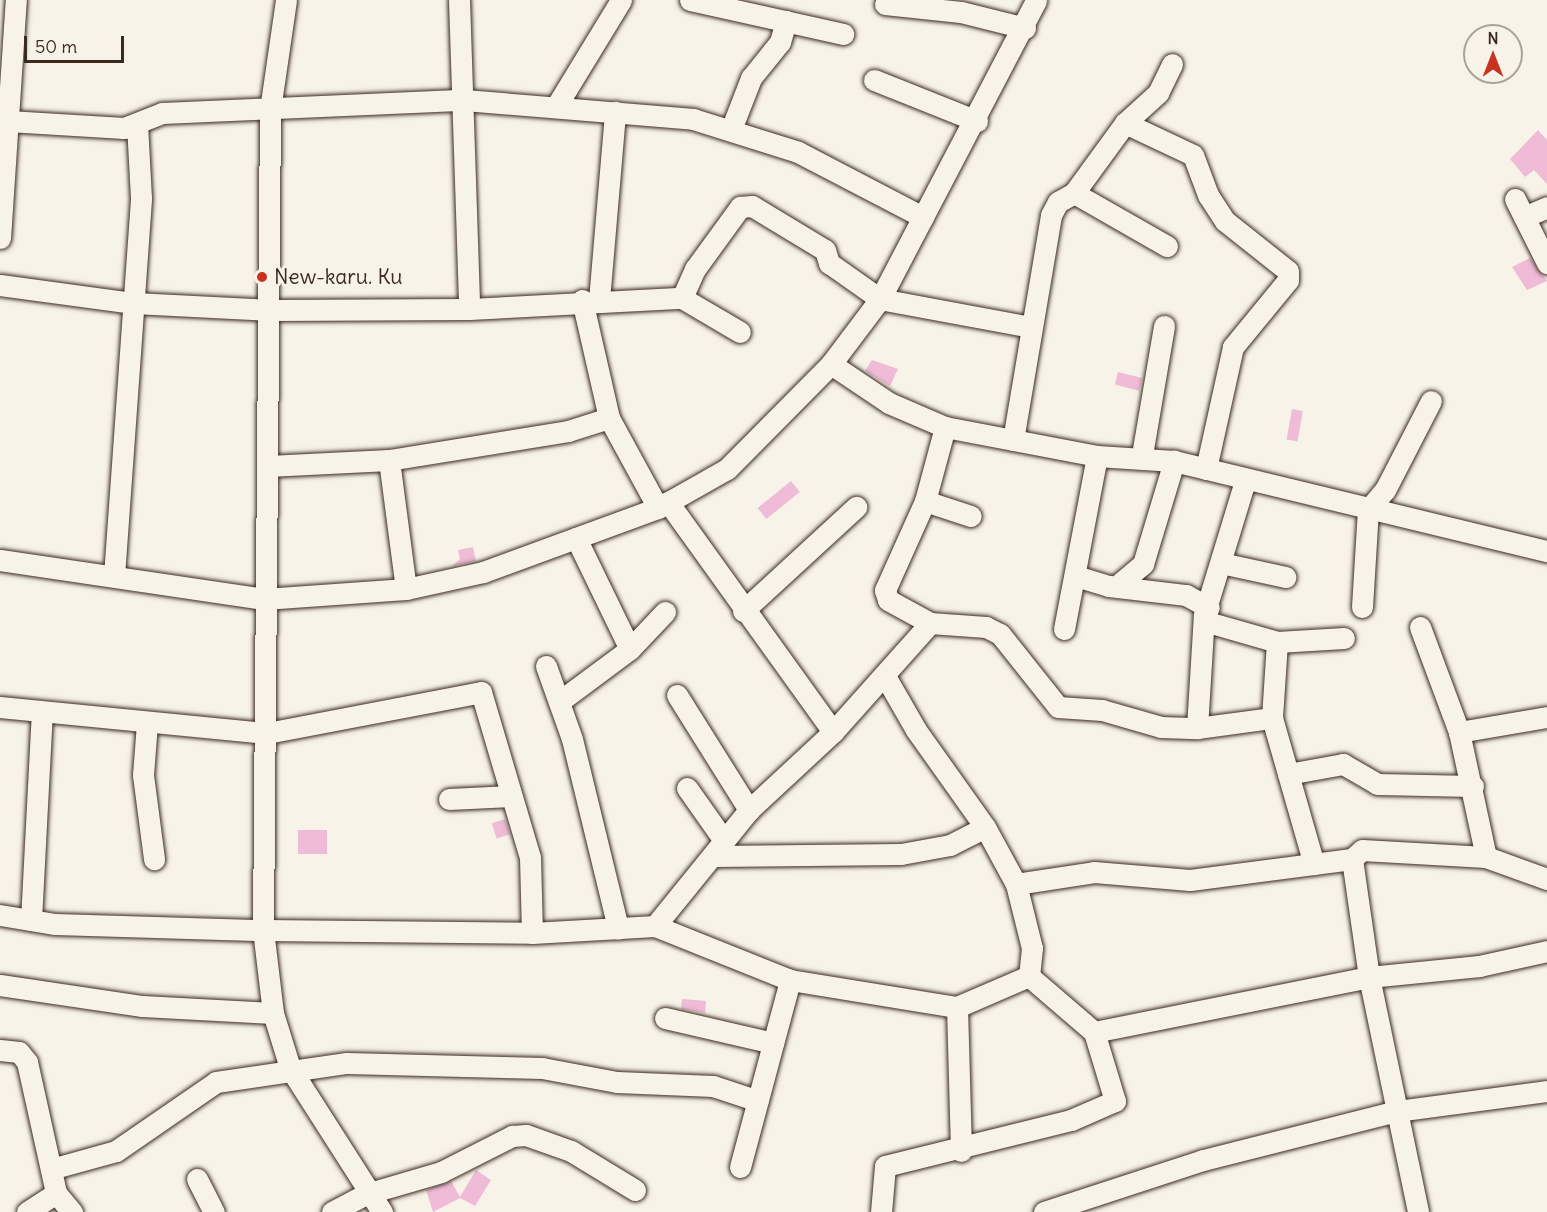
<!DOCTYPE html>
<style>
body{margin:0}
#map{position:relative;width:1547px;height:1212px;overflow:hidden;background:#f7f3e8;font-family:Delius,sans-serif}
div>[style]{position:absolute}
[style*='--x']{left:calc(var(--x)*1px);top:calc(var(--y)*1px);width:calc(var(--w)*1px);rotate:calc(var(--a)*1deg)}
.building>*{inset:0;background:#efbbd7;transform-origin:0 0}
.roads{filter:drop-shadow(0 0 2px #3b2a1e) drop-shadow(0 0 2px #3b2a1e)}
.minor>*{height:21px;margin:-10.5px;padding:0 10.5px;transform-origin:10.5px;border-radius:10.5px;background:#f7f3e8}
.dots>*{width:16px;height:16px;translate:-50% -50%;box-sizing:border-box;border:3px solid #f7f3e8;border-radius:50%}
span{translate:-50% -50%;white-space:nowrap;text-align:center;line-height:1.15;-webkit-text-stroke:6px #f7f3e8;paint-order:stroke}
.poi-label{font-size:21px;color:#3b2a1e}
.left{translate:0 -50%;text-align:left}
.north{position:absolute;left:1463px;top:24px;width:60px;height:60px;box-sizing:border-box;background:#f7f3e8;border:2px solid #aca397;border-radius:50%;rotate:0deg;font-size:16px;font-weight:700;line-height:24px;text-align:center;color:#3b2a1e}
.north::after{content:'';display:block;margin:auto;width:21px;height:27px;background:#c8321e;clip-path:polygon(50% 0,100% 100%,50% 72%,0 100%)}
.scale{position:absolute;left:24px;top:36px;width:100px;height:27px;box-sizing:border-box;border:3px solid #3b2a1e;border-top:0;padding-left:8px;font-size:18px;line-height:21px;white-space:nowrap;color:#3b2a1e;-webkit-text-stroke:4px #f7f3e8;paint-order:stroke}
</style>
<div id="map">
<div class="building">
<i style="clip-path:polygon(1538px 130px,1547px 140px,1547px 184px,1534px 170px,1525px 177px,1510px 159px)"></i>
<i style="clip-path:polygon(1530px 258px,1547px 281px,1527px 290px,1512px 267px)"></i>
<i style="clip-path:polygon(872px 360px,898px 369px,890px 386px,865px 371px)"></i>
<i style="left:1118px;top:372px;width:25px;height:13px;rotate:14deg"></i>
<i style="left:1292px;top:409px;width:11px;height:31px;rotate:10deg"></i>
<i style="left:791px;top:481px;width:14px;height:43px;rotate:51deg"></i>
<i style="clip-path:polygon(473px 547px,476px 561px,452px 566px,460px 559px,458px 550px)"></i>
<i style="left:505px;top:819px;width:16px;height:14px;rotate:72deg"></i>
<i style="left:298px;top:830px;width:29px;height:24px"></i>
<i style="clip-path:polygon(682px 999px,706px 1001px,705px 1013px,681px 1009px)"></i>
<i style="clip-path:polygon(476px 1170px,491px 1180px,475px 1206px,460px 1198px,433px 1212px,426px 1190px,451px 1181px,460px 1197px)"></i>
</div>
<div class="roads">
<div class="minor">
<i style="--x:286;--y:0;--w:111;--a:98.3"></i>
<i style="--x:270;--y:110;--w:820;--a:90.49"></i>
<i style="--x:263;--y:930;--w:269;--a:0.6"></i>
<i style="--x:532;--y:933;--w:123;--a:-3.3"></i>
<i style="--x:655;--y:926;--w:145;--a:21.8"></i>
<i style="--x:790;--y:980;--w:169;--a:9.2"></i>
<i style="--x:957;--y:1007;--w:78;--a:-23.3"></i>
<i style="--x:459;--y:0;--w:309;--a:88.1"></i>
<i style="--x:690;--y:0;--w:157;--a:12.5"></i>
<i style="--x:885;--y:4;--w:76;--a:6"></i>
<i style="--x:961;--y:12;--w:66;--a:14"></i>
<i style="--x:874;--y:80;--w:111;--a:21.7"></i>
<i style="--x:557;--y:105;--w:123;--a:-58.6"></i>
<i style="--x:8;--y:121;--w:116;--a:3.5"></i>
<i style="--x:124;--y:128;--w:41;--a:-21.5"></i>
<i style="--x:162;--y:113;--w:302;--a:-2.5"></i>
<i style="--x:464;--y:100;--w:230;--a:4.7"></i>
<i style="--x:693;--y:119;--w:110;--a:17.4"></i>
<i style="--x:798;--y:152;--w:141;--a:27.5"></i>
<i style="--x:1125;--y:123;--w:75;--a:25.2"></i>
<i style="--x:1193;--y:155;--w:43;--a:69.4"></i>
<i style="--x:1208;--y:195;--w:31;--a:57"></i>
<i style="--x:1225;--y:221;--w:80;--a:38.4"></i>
<i style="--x:1288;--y:271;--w:9;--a:90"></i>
<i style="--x:1288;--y:280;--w:87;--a:129.4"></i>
<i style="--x:1233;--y:347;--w:125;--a:102.5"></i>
<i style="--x:732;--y:127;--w:53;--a:-68.8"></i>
<i style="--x:751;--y:78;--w:46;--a:-51.1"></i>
<i style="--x:780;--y:42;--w:22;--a:-74"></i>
<i style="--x:1074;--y:193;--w:107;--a:29.7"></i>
<i style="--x:1515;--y:199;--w:72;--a:63.4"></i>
<i style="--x:1524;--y:217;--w:25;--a:-23"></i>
<i style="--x:0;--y:238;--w:239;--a:-86.2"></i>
<i style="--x:0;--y:285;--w:135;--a:7.7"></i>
<i style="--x:134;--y:303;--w:138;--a:2.9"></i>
<i style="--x:272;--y:310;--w:197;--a:-0.3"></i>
<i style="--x:469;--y:309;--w:213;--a:-3"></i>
<i style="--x:682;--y:298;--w:67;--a:30.4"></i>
<i style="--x:682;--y:298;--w:32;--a:-66"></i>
<i style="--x:695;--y:269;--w:77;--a:-54"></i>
<i style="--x:740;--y:207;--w:12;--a:-5"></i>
<i style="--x:752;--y:206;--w:85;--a:31.1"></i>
<i style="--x:825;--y:250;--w:14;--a:73"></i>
<i style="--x:829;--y:263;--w:62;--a:35.2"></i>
<i style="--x:880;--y:299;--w:154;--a:10.5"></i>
<i style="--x:582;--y:300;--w:121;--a:77.1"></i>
<i style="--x:609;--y:418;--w:102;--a:61.4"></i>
<i style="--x:599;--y:300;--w:189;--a:-85.1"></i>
<i style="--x:831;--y:364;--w:70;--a:33.9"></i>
<i style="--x:889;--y:403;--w:61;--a:23.2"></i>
<i style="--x:945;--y:427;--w:155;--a:10.8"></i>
<i style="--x:1097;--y:456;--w:77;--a:3.7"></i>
<i style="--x:1174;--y:461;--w:384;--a:13.6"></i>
<i style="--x:945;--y:427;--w:77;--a:105.1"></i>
<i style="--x:925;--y:501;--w:98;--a:114.2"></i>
<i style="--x:885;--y:590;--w:10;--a:73"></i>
<i style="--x:888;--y:600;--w:48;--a:28.7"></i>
<i style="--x:930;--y:623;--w:56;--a:4.1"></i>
<i style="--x:986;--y:627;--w:16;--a:27"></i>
<i style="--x:1000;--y:634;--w:93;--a:51.5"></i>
<i style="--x:1058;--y:707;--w:44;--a:3.9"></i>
<i style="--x:1102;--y:710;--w:61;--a:16.1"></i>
<i style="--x:1161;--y:727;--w:36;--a:2"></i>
<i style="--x:1197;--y:728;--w:76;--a:-7.6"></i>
<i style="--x:1013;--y:440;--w:228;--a:-80.4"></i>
<i style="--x:1051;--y:215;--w:15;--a:-62"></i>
<i style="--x:1058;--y:202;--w:18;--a:-29"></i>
<i style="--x:1074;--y:193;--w:87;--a:-53.9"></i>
<i style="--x:1125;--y:123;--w:45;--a:-42.3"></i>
<i style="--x:1158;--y:93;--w:32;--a:-64"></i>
<i style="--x:1142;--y:455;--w:131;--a:-80.3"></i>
<i style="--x:389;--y:460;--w:130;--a:82.5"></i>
<i style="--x:268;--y:466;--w:121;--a:-2.8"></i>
<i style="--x:389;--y:460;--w:181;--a:-9.2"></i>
<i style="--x:568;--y:431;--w:43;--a:-17.6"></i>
<i style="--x:925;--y:501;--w:48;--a:18.1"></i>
<i style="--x:668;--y:502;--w:283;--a:54.3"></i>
<i style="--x:576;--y:538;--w:123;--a:64.1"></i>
<i style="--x:0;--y:560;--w:267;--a:8.4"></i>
<i style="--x:264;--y:599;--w:142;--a:-4"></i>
<i style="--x:406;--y:589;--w:79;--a:-12.4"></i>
<i style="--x:483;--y:572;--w:186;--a:-20.1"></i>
<i style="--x:658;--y:508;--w:79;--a:-29.5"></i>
<i style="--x:727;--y:469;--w:148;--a:-45.3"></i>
<i style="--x:831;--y:364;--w:81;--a:-53"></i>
<i style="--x:880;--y:299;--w:337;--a:-62.4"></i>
<i style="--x:1221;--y:563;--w:66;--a:12.3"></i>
<i style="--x:114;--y:576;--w:379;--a:-85.9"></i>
<i style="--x:141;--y:198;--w:75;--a:-93.1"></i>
<i style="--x:1076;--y:576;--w:34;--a:17"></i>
<i style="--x:1109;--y:586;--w:78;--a:6.7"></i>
<i style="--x:1186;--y:595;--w:26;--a:29"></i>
<i style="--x:1118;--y:585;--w:33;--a:-40"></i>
<i style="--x:1143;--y:564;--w:108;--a:-73.2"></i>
<i style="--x:1362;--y:607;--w:97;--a:-86.5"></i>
<i style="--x:1368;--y:510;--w:26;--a:-50"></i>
<i style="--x:1385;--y:490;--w:100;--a:-62.7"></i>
<i style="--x:743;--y:611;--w:154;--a:-42.6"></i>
<i style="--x:1204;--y:621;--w:76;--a:16"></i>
<i style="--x:1277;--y:642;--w:67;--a:-3.4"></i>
<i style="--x:1420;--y:627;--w:112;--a:69.6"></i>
<i style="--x:1459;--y:732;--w:128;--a:77.8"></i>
<i style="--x:1064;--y:629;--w:176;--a:-79.2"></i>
<i style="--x:1277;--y:642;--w:76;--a:93.8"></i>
<i style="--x:1272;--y:718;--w:152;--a:74"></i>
<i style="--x:546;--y:666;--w:77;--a:70.4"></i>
<i style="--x:572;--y:739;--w:195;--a:76.3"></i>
<i style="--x:885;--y:676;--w:62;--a:60.1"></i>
<i style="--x:916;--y:730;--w:119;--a:54.6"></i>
<i style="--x:985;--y:827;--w:65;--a:61.5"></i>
<i style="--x:1016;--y:884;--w:66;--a:76"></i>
<i style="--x:1032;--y:948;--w:28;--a:96"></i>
<i style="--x:677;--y:695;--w:136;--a:57.9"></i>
<i style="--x:560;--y:701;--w:87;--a:-36.6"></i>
<i style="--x:630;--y:649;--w:51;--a:-46.6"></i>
<i style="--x:0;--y:707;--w:268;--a:5.6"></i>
<i style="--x:267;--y:733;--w:218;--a:-10.8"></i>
<i style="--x:481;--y:692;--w:172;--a:73.5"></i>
<i style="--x:530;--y:857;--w:76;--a:88.5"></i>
<i style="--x:147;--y:723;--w:52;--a:94.4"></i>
<i style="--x:143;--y:775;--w:85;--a:82.5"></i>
<i style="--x:1197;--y:728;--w:113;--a:-86.5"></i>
<i style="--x:1204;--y:615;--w:140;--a:-73"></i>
<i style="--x:1459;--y:732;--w:89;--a:-9.7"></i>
<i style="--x:1288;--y:774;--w:56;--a:-10.3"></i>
<i style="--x:1343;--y:764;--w:39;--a:30"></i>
<i style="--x:1377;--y:784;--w:96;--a:1.2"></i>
<i style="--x:687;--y:788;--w:62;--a:54.8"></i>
<i style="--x:449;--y:799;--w:62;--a:-2.8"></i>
<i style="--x:714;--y:856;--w:187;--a:-0.6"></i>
<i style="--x:901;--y:854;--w:50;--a:-10.4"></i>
<i style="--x:950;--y:845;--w:39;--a:-27"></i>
<i style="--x:1352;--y:859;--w:119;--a:81.8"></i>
<i style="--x:1369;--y:977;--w:240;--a:78.2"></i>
<i style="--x:1352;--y:859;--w:13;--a:-42"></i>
<i style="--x:1362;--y:850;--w:124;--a:3.2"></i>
<i style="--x:1486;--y:857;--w:65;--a:19.8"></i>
<i style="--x:1016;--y:884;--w:79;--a:-8.7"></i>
<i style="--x:1094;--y:872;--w:96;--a:4.8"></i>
<i style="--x:1190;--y:880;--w:163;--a:-7.4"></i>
<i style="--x:0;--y:915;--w:56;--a:9.3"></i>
<i style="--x:55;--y:924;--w:208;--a:1.7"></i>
<i style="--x:263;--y:930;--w:84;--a:83.1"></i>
<i style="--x:273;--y:1013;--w:58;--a:72.8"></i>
<i style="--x:290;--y:1068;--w:171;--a:57.4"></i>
<i style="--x:31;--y:920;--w:208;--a:-87"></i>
<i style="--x:655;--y:926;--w:149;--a:-51"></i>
<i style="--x:749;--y:810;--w:115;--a:-42.9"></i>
<i style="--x:833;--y:732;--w:146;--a:-48.3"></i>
<i style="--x:0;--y:985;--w:144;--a:8.4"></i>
<i style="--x:142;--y:1006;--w:131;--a:3.1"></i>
<i style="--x:957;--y:1007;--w:144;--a:88.4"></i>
<i style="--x:665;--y:1018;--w:111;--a:13"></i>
<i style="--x:1094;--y:1032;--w:280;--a:-11.3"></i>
<i style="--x:1369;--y:977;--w:111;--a:-5.7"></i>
<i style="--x:1479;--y:966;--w:70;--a:-12.4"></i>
<i style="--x:0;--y:1050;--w:19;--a:6"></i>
<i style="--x:19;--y:1052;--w:13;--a:51"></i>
<i style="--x:27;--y:1062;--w:134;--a:77.5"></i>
<i style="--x:56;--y:1193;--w:25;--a:50"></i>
<i style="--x:740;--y:1167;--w:194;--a:-75"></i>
<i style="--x:51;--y:1169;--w:67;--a:-15.5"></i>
<i style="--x:116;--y:1151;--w:121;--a:-34.6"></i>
<i style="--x:216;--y:1082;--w:132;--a:-8.3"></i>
<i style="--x:347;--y:1063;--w:195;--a:1.5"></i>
<i style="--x:542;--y:1068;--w:76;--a:10.6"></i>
<i style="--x:617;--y:1082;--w:96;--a:2.4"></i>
<i style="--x:713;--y:1086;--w:47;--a:18.4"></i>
<i style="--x:197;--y:1179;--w:37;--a:63"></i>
<i style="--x:27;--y:1212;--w:35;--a:-33"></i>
<i style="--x:332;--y:1212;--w:38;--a:-28"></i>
<i style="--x:366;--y:1194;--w:78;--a:-16.3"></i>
<i style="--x:441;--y:1172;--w:80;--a:-26.9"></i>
<i style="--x:512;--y:1136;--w:14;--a:-4"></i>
<i style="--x:526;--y:1135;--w:48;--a:19.6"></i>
<i style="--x:571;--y:1151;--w:75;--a:31.4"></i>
<i style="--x:881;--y:1212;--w:46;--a:-85"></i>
<i style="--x:885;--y:1166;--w:192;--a:-13.9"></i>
<i style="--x:1071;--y:1120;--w:48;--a:-23.4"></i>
<i style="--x:1115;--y:1101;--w:72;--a:-106.9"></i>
<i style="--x:1094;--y:1032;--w:86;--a:-139.3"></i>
<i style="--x:1044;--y:1212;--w:167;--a:-18.1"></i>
<i style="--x:1203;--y:1160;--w:200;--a:-14.2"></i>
<i style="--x:1397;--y:1111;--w:151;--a:-7.6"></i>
</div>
</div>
<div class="dots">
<i style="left:262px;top:277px;background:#c8321e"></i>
</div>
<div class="poi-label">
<span class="left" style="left:274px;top:277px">New-karu. Ku</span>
</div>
<div class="north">N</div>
<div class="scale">50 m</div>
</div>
